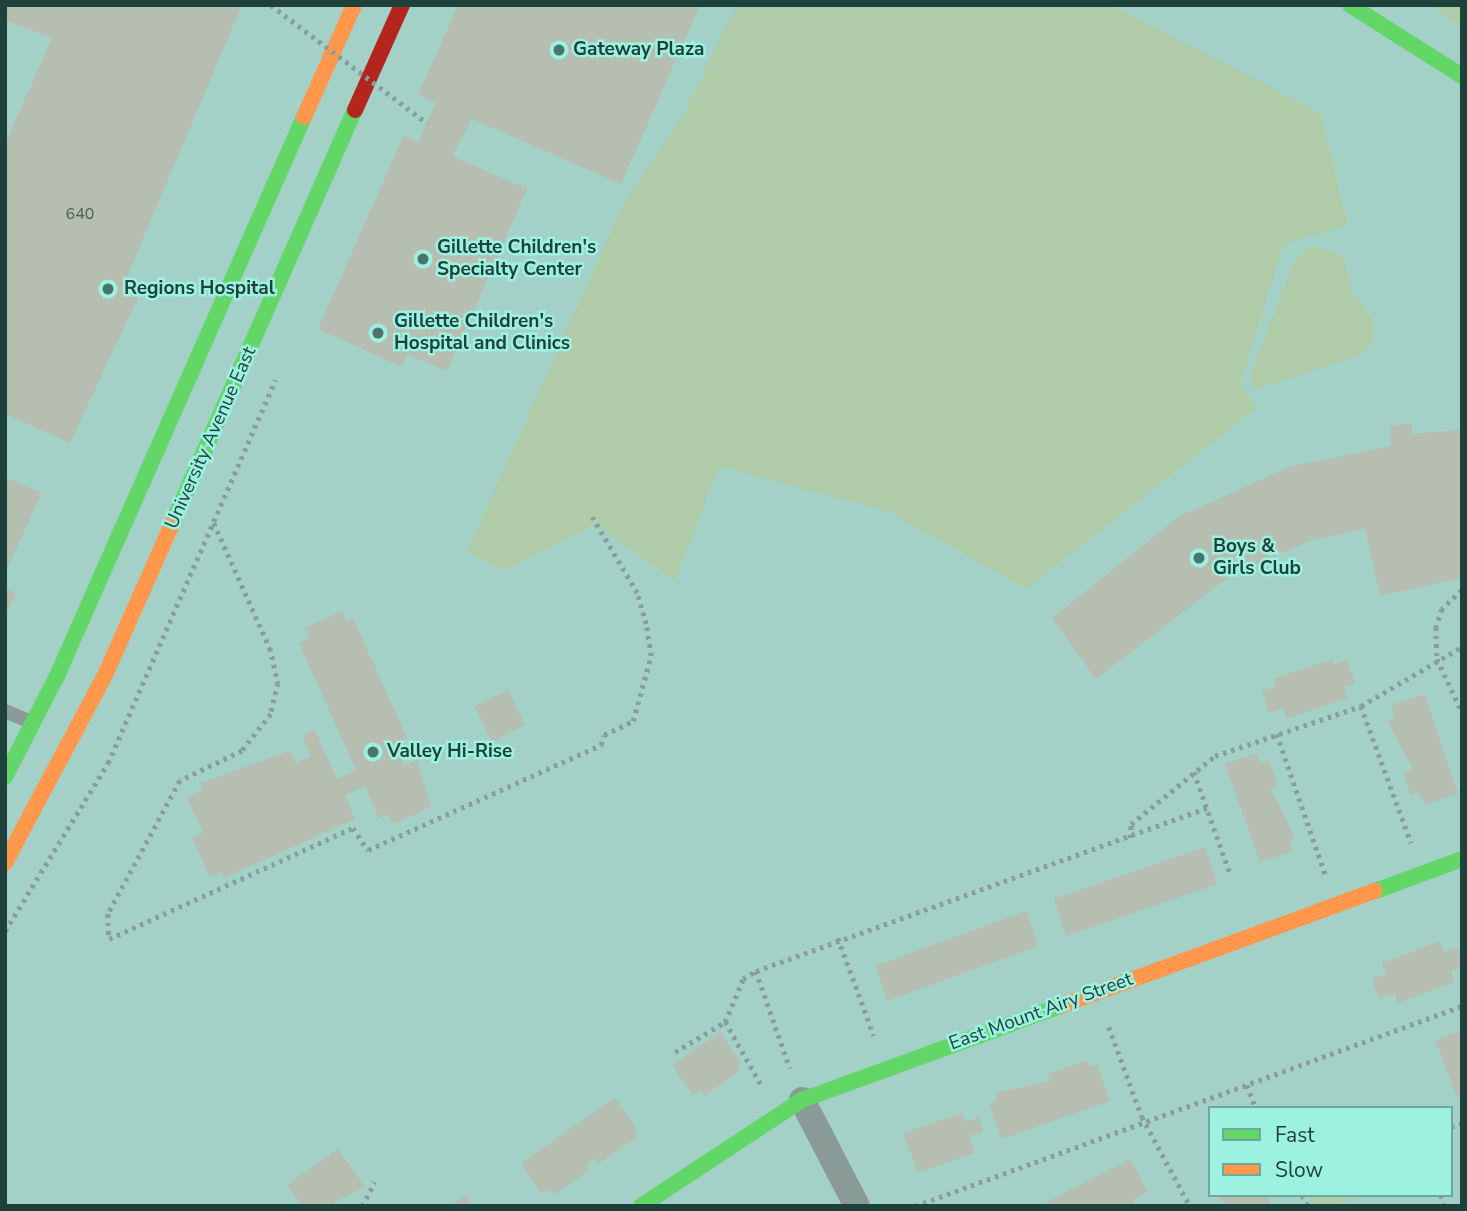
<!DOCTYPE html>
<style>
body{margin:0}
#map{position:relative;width:1467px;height:1211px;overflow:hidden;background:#a3d0c7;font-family:"Nunito Sans",sans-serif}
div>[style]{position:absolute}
.green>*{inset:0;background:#afcba7}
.building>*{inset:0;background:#b5beb0;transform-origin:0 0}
.path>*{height:4.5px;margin-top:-2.25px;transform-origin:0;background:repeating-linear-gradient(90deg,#899e9a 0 3.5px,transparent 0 8.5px)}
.lane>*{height:14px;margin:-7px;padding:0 7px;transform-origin:7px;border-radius:7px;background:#8a9a97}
.street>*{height:26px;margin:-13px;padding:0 13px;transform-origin:13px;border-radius:13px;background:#8a9a97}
.fast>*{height:16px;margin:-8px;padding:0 8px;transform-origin:8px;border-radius:8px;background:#63d668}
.slow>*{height:16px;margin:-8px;padding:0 8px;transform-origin:8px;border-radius:8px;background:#ff974d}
.jam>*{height:16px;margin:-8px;padding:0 8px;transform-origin:8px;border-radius:8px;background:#b3261e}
.path-bridge>*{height:4.5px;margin-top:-2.25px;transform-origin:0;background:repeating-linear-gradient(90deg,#899e9a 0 3.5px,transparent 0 8.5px)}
.dots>*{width:19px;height:19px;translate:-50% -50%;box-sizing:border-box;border:4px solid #9cf1e0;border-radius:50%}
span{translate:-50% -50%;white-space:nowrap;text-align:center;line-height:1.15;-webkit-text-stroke:5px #9cf1e0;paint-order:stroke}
.number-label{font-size:16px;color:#446158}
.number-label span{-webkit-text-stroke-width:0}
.poi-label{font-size:19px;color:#1e423b;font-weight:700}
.left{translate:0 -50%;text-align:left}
.street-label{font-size:19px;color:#1e423b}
.frame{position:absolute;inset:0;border:7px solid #1e423b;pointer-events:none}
.legend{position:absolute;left:1208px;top:1106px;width:245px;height:91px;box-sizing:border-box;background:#9cf1e0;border:2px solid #6aab9e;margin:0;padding:9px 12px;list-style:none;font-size:21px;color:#1e423b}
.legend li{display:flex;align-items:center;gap:14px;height:35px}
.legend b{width:35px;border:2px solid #6aab9e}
</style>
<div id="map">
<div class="green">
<i style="clip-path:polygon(737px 5px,1110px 5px,1321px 113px,1348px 225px,1284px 244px,1240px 385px,1256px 408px,1026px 589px,888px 511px,719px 466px,675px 581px,596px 524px,502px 571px,467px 551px,625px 201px,682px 117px)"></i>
<i style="clip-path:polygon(1429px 5px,1462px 5px,1462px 26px,1445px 15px)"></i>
<i style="clip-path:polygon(1312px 245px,1343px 257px,1353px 292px,1374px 321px,1374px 342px,1357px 356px,1254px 390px,1250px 376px,1295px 259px)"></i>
<i style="clip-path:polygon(1307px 1195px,1360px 1195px,1331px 1206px,1313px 1206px)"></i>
</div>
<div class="building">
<i style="clip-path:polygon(5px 5px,242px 5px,124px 284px,141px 291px,70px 443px,5px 414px,5px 144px,52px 38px,5px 20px)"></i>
<i style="clip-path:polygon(458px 5px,700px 5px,621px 184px,472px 119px,452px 156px,527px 189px,447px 371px,407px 354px,402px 367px,318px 329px,404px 135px,419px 142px,427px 123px,436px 103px,418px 95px)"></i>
<i style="clip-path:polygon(1412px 423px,1412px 434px,1462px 430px,1462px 578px,1380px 596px,1365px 529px,1312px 540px,1230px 576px,1096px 679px,1052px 618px,1178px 517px,1289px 467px,1391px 446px,1390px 426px)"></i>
<i style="clip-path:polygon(5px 477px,42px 493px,5px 573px)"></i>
<i style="clip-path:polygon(5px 588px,16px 593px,5px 616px)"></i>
<i style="clip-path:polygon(342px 611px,347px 621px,353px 618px,407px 738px,393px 744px,404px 766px,417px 760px,431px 807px,393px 824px,389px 814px,379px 818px,365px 786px,345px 795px,355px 819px,224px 878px,222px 872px,210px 877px,192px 838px,203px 833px,187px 797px,202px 790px,200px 783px,290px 751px,296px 763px,311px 756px,302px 736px,315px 730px,337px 779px,356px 770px,299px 643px,309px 639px,304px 628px)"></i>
<i style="clip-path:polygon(1333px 659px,1334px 665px,1347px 660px,1355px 683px,1344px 687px,1347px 698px,1287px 719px,1283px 708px,1269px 713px,1262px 691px,1276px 686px,1273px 679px)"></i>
<i style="left:508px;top:690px;width:39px;height:37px;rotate:64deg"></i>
<i style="clip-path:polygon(1425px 694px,1458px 794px,1424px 805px,1419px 792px,1411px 795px,1403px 773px,1413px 769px,1387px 720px,1395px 717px,1391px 705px)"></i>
<i style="clip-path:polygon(1256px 753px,1260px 763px,1269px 760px,1278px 785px,1270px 788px,1295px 838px,1289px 841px,1293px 851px,1260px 862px,1225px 764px)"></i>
<i style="left:1205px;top:847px;width:39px;height:160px;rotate:71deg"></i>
<i style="left:1026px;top:911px;width:37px;height:161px;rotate:70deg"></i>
<i style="clip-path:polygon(1440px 941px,1444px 952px,1458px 947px,1462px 967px,1451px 971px,1455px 982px,1398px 1003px,1394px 993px,1379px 998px,1372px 979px,1386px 974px,1382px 963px)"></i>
<i style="clip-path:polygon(1462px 1030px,1462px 1095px,1457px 1097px,1435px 1040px)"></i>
<i style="clip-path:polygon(720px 1032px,741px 1063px,737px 1073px,704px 1096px,701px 1090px,693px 1095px,672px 1065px)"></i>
<i style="clip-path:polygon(1087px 1060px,1090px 1067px,1097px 1064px,1110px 1101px,1002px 1139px,989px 1103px,998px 1100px,995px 1093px,1050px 1081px,1048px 1074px)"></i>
<i style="clip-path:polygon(615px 1098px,637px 1129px,635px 1139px,598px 1164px,595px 1158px,585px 1165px,589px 1170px,554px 1195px,550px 1189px,542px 1194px,521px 1163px)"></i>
<i style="clip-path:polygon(962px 1113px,965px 1122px,979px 1117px,984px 1131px,969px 1136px,975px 1153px,918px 1173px,903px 1133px)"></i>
<i style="clip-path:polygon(338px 1149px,365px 1187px,327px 1206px,302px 1206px,287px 1185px)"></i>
<i style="clip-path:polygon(1130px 1159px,1148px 1192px,1133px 1200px,1136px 1206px,1039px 1206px)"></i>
<i style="clip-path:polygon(466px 1195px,473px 1206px,450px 1206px)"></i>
<i style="clip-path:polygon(1216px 1195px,1267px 1195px,1272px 1206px,1230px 1206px)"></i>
</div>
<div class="path">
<i style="left:214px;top:523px;width:137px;rotate:65.9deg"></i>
<i style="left:270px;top:648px;width:36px;rotate:77deg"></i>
<i style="left:278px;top:683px;width:32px;rotate:103deg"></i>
<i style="left:271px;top:714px;width:47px;rotate:128.1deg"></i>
<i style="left:242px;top:751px;width:69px;rotate:154.2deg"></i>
<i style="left:180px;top:781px;width:151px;rotate:118.4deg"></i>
<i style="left:108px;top:914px;width:25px;rotate:88deg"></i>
<i style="left:109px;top:939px;width:268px;rotate:-24.5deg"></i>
<i style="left:353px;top:828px;width:27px;rotate:56deg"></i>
<i style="left:368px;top:850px;width:256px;rotate:-24.3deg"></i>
<i style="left:601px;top:745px;width:10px;rotate:-73deg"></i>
<i style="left:604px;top:735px;width:32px;rotate:-26deg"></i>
<i style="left:633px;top:721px;width:67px;rotate:-74.5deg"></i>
<i style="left:651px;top:656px;width:32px;rotate:-99deg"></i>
<i style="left:646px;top:624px;width:32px;rotate:-106deg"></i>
<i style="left:637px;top:593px;width:88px;rotate:-120.6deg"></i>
<i style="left:1462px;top:590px;width:28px;rotate:136deg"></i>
<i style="left:1442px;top:609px;width:19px;rotate:108deg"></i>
<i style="left:1436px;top:627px;width:32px;rotate:88deg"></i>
<i style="left:1437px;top:659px;width:59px;rotate:64.7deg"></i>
<i style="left:1361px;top:706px;width:146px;rotate:69.9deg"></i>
<i style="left:1277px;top:734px;width:150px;rotate:71deg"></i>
<i style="left:1194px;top:772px;width:107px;rotate:70.4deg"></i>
<i style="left:1130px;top:838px;width:14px;rotate:-86deg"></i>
<i style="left:1131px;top:824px;width:108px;rotate:-39deg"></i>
<i style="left:1215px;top:756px;width:154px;rotate:-18.9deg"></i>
<i style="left:1361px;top:706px;width:117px;rotate:-30.3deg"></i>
<i style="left:5px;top:931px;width:197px;rotate:-58.5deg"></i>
<i style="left:108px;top:763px;width:418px;rotate:-66.4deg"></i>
<i style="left:838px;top:938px;width:104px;rotate:69.8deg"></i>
<i style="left:756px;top:971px;width:103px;rotate:70.7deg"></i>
<i style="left:1109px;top:1027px;width:96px;rotate:69.9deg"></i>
<i style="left:1142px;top:1117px;width:101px;rotate:61.7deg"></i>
<i style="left:675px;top:1052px;width:58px;rotate:-31deg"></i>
<i style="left:760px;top:1084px;width:71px;rotate:-119.4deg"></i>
<i style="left:725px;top:1022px;width:47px;rotate:-67.3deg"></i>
<i style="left:743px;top:979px;width:15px;rotate:-32deg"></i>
<i style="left:756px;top:971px;width:480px;rotate:-19.9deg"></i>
<i style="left:1247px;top:1085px;width:25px;rotate:69deg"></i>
<i style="left:1451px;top:1127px;width:12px;rotate:-20deg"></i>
<i style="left:1302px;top:1195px;width:13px;rotate:61deg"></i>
<i style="left:1441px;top:1195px;width:11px;rotate:75deg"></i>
<i style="left:362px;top:1206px;width:27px;rotate:-62deg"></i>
<i style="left:915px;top:1206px;width:582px;rotate:-20.08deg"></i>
</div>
<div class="lane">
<i style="left:5px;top:711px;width:30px;rotate:23deg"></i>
</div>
<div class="street">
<i style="left:802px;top:1100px;width:119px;rotate:62.6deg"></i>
</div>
<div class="fast">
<i style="left:1350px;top:5px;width:133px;rotate:32.4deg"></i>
<i style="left:173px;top:522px;width:450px;rotate:-66.2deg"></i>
<i style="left:5px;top:777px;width:114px;rotate:-62.8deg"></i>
<i style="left:57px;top:676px;width:611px;rotate:-66.16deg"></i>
<i style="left:1375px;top:891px;width:93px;rotate:-20.2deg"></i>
<i style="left:641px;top:1206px;width:193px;rotate:-33.4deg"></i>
<i style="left:802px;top:1100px;width:275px;rotate:-20deg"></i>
</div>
<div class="slow">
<i style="left:304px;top:117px;width:123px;rotate:-65.9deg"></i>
<i style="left:5px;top:863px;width:215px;rotate:-62deg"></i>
<i style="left:106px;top:673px;width:165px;rotate:-66.1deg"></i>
<i style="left:1060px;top:1006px;width:335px;rotate:-20.1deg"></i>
</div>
<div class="jam">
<i style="left:355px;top:110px;width:115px;rotate:-65.9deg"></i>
</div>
<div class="path-bridge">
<i style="left:271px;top:5px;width:196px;rotate:37.1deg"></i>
</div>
<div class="dots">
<i style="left:559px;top:50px;background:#4d746c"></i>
<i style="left:423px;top:259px;background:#4d746c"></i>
<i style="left:108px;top:289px;background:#4d746c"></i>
<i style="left:378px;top:333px;background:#4d746c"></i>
<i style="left:1199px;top:558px;background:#4d746c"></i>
<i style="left:373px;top:752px;background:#4d746c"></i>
</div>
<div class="number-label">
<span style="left:80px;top:214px">640</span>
</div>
<div class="poi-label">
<span class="left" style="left:573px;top:50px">Gateway Plaza</span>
<span class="left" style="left:437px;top:259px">Gillette Children's<br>Specialty Center</span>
<span class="left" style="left:124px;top:289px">Regions Hospital</span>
<span class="left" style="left:394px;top:333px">Gillette Children's<br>Hospital and Clinics</span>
<span class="left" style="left:1213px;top:558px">Boys &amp;<br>Girls Club</span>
<span class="left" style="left:387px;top:752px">Valley Hi-Rise</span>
</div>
<div class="street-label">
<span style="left:211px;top:438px;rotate:-66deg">University Avenue East</span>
<span style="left:1041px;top:1012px;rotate:-20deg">East Mount Airy Street</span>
</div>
<div class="frame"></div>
<ul class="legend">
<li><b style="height:9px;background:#63d668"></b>Fast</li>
<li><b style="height:9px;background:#ff974d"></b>Slow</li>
</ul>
</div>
